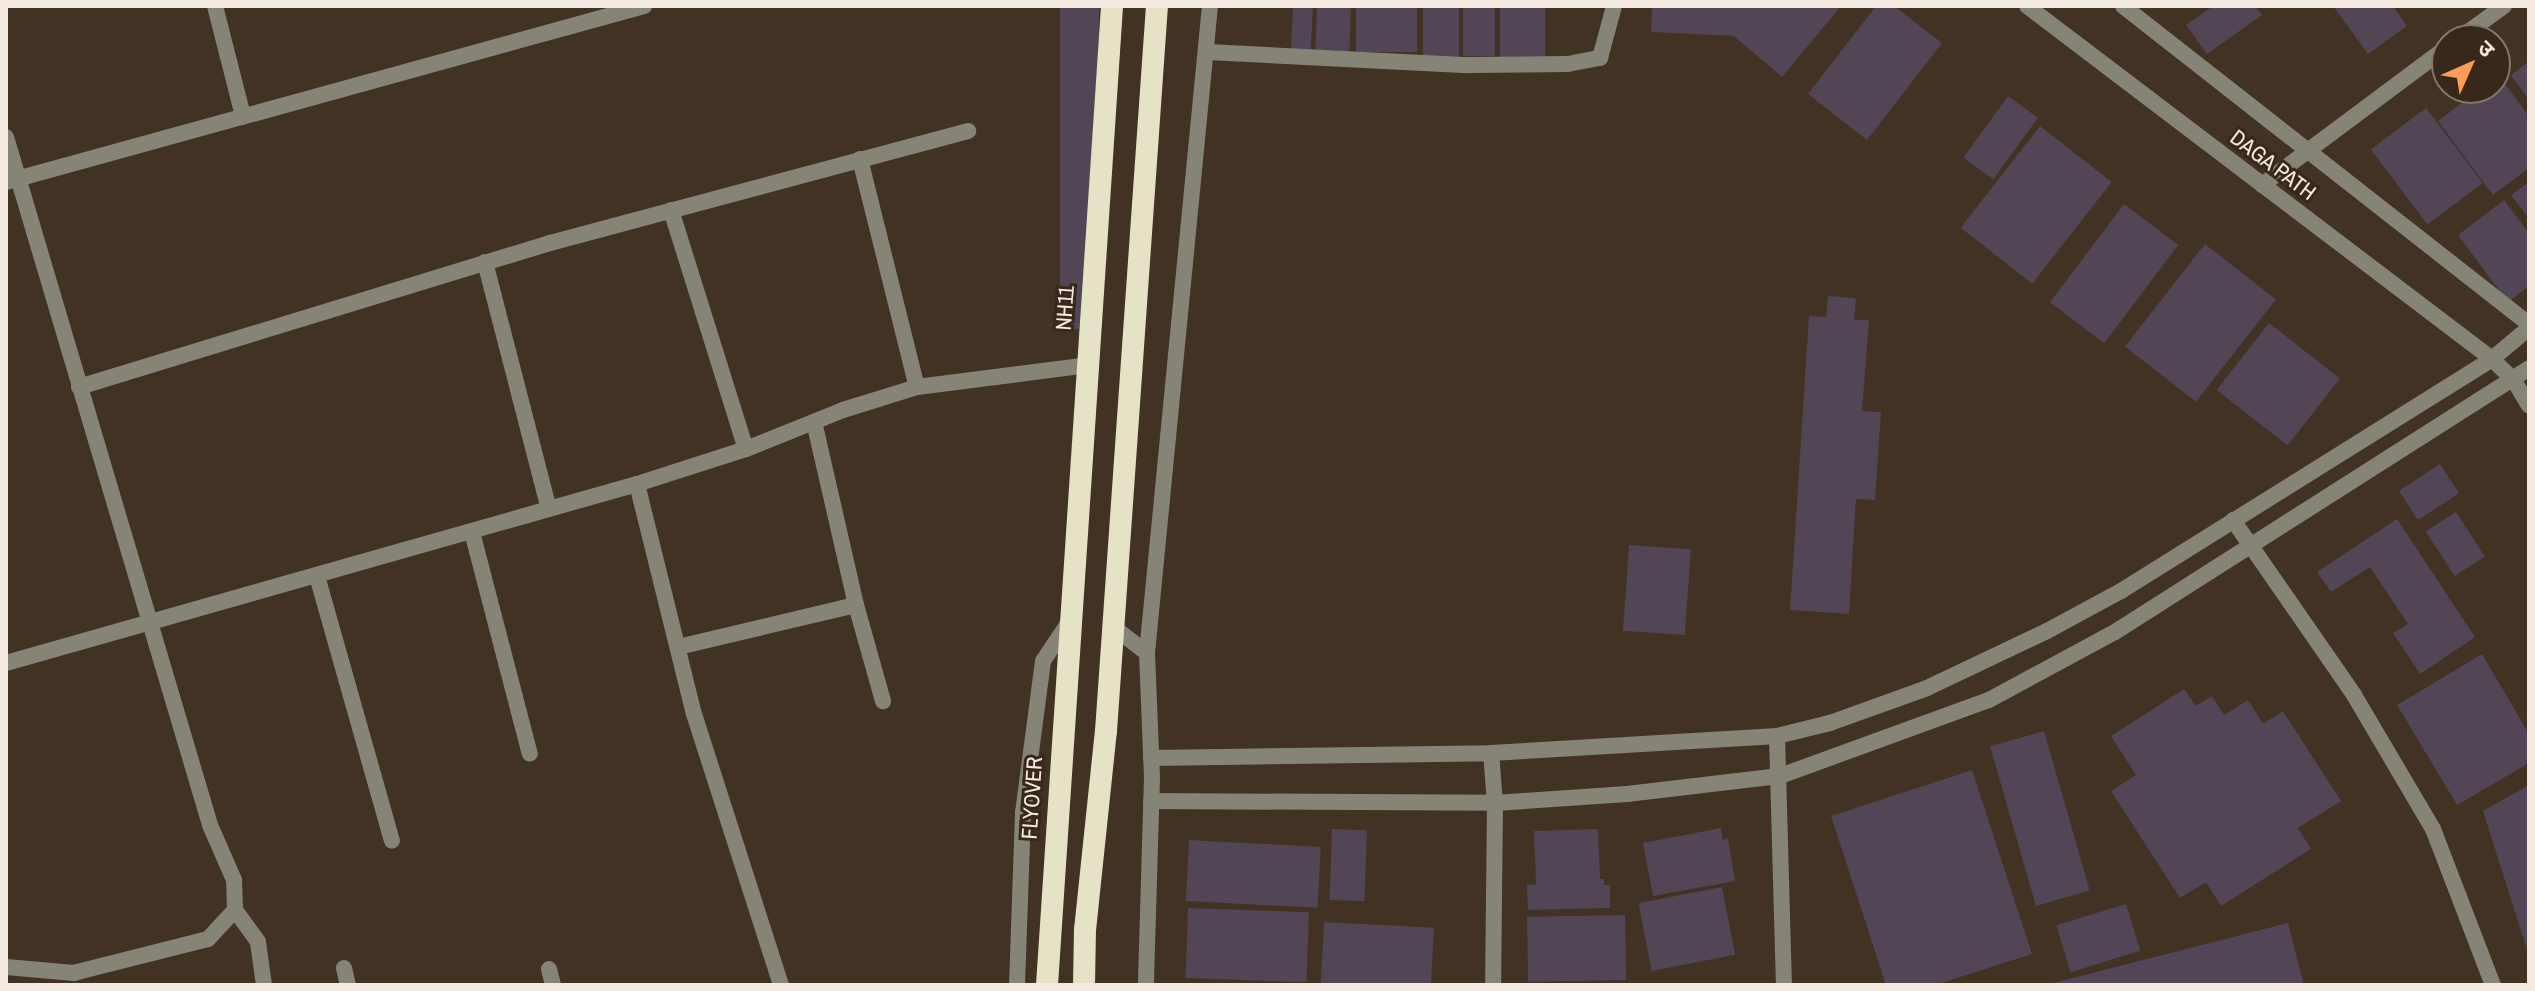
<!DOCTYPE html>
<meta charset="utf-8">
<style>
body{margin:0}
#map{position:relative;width:2535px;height:991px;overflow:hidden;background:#423224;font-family:"Archivo Narrow","Noto Sans Devanagari",sans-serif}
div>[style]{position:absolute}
.building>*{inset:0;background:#514556;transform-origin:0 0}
.minor>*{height:16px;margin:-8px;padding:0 8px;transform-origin:8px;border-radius:8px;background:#858477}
.tertiary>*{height:16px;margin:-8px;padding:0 8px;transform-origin:8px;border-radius:8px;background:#858477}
.trunk>*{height:22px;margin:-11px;padding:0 11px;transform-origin:11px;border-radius:11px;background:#e5e2c5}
span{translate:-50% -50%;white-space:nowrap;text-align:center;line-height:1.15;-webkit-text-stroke:6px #37281b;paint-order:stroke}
.street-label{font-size:22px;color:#f5eae2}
.frame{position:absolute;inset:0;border:8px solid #f5eae2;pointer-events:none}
.north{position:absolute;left:2431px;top:24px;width:80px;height:80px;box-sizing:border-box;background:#37281b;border:2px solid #83766b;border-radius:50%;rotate:45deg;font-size:22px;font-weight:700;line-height:32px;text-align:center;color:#f5eae2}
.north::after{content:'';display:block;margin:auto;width:28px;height:36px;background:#fd9c56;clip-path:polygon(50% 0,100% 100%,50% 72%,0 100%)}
</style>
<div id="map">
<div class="building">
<i style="left:1060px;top:6px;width:39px;height:323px"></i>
<i style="left:1293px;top:6px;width:20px;height:46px;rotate:3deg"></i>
<i style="left:1317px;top:6px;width:34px;height:44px;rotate:2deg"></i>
<i style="left:1356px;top:6px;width:61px;height:46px"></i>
<i style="left:1423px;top:6px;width:36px;height:51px"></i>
<i style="clip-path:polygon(1652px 6px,1841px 6px,1782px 77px,1734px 36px,1651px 32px)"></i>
<i style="clip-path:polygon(1876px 6px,1894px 6px,1942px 43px,1867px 140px,1808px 94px)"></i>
<i style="clip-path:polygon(2213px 6px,2255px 6px,2262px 15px,2207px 54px,2186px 25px)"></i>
<i style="clip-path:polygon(2333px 6px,2393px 6px,2407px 26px,2368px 54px)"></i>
<i style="left:1463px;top:7px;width:32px;height:49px"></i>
<i style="left:1500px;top:7px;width:45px;height:50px"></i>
<i style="clip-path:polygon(2529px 61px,2529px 100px,2511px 75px)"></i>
<i style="clip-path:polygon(2499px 76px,2529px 116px,2529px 168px,2493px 195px,2438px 121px,2482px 88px,2495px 88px)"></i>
<i style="left:2008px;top:96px;width:37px;height:76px;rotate:36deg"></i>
<i style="left:2426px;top:108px;width:94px;height:69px;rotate:53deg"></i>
<i style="left:2040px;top:126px;width:91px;height:129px;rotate:38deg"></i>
<i style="clip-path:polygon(2529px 182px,2529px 218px,2511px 195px)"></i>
<i style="clip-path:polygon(2504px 200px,2529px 233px,2529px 286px,2508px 302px,2458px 235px)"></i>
<i style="left:2124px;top:204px;width:68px;height:123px;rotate:37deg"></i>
<i style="left:2205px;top:244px;width:90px;height:130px;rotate:38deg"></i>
<i style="clip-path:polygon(1828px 296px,1856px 298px,1854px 320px,1869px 320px,1862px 411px,1881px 412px,1875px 500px,1856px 499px,1849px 614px,1790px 610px,1809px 316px,1826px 317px)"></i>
<i style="left:2269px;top:323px;width:90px;height:85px;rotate:38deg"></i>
<i style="left:2440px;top:464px;width:35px;height:49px;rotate:57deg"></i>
<i style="left:2456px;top:512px;width:53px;height:36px;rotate:57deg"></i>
<i style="clip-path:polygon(2397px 519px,2475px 637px,2420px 674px,2393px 633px,2408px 624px,2370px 567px,2331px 592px,2317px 572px)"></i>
<i style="left:1629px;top:545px;width:62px;height:86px;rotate:4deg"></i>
<i style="clip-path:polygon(2482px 654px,2529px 734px,2529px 763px,2457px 805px,2397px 705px)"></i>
<i style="clip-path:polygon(2184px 689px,2196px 706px,2212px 696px,2224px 715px,2248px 700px,2263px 724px,2283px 711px,2341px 801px,2298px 828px,2311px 849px,2221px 906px,2206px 882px,2180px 898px,2111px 791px,2136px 775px,2111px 736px)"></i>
<i style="left:2044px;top:731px;width:166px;height:56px;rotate:74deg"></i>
<i style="clip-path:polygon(1972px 770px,2032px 954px,1935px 985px,1886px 985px,1831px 816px)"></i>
<i style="clip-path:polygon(2529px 785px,2529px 953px,2528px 953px,2483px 811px)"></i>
<i style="clip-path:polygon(1721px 828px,1723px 840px,1728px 838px,1735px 881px,1653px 896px,1643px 843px)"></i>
<i style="left:1332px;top:829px;width:35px;height:71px;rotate:2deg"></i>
<i style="clip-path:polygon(1598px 829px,1600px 879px,1604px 879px,1604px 885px,1610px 885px,1610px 908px,1528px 910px,1527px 885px,1536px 884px,1534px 831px)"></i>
<i style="left:1189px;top:840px;width:132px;height:61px;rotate:3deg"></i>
<i style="left:1722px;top:887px;width:69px;height:85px;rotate:79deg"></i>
<i style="left:2126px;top:904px;width:49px;height:73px;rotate:73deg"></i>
<i style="left:1188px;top:908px;width:121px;height:70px;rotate:2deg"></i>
<i style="left:1625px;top:915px;width:65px;height:98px;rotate:89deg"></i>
<i style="left:1324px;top:922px;width:110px;height:63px;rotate:3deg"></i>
<i style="clip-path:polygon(2288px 923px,2304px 985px,2049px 985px,2049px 984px)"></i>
</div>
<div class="minor">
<i style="left:215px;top:6px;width:114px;rotate:75.7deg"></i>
<i style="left:2457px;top:40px;width:58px;rotate:-35.9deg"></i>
<i style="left:1208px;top:52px;width:260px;rotate:2.9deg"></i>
<i style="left:1468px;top:65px;width:100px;rotate:-0.6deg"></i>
<i style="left:1568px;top:64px;width:33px;rotate:-11deg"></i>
<i style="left:1600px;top:58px;width:54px;rotate:-74.9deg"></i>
<i style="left:6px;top:137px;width:718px;rotate:73.48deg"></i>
<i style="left:210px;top:825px;width:60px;rotate:66.4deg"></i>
<i style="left:234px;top:880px;width:30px;rotate:88deg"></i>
<i style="left:235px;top:910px;width:40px;rotate:133deg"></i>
<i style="left:208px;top:939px;width:138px;rotate:165.8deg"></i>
<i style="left:74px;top:973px;width:68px;rotate:-175deg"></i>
<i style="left:860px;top:159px;width:235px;rotate:76deg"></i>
<i style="left:6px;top:182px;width:662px;rotate:-15.42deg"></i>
<i style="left:2262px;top:185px;width:231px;rotate:-36.7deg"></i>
<i style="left:671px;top:210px;width:250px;rotate:72.6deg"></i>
<i style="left:485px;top:262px;width:255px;rotate:75.5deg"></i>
<i style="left:79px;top:387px;width:493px;rotate:-17deg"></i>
<i style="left:550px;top:243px;width:433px;rotate:-15deg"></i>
<i style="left:637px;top:484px;width:237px;rotate:76.1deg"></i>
<i style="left:694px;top:714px;width:285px;rotate:72.2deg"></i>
<i style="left:2233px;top:520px;width:213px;rotate:55.3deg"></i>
<i style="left:2354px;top:695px;width:156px;rotate:59.5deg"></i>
<i style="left:2433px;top:829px;width:167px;rotate:69deg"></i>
<i style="left:472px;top:532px;width:229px;rotate:75.4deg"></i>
<i style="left:317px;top:576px;width:275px;rotate:74.2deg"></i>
<i style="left:856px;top:605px;width:100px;rotate:74.3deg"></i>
<i style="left:678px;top:647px;width:183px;rotate:-13.3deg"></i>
<i style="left:856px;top:605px;width:188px;rotate:-102.9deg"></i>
<i style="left:1147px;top:653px;width:650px;rotate:-84.44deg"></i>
<i style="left:6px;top:663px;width:656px;rotate:-15.84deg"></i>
<i style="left:637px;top:484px;width:114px;rotate:-17.8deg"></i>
<i style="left:746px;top:449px;width:105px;rotate:-21.9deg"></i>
<i style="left:843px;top:410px;width:77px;rotate:-17.3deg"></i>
<i style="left:917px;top:387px;width:172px;rotate:-7.3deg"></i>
<i style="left:1777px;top:736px;width:249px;rotate:88.4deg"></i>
<i style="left:1491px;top:753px;width:50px;rotate:85.4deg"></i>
<i style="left:1495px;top:803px;width:182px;rotate:90.6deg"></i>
<i style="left:235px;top:910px;width:39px;rotate:54deg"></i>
<i style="left:258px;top:942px;width:43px;rotate:82.1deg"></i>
<i style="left:344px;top:968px;width:17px;rotate:77deg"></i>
<i style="left:549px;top:969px;width:16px;rotate:76deg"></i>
</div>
<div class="tertiary">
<i style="left:2027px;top:6px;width:584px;rotate:37.2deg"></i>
<i style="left:2492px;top:359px;width:29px;rotate:44deg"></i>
<i style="left:2513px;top:379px;width:31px;rotate:59deg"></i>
<i style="left:2123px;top:6px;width:516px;rotate:38.07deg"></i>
<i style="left:1112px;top:626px;width:44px;rotate:37.6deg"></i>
<i style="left:1147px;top:653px;width:125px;rotate:87.7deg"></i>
<i style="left:1152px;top:778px;width:207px;rotate:91.7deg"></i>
<i style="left:1151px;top:758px;width:340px;rotate:-0.8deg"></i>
<i style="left:1491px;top:753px;width:287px;rotate:-3.4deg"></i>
<i style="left:1777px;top:736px;width:55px;rotate:-13.8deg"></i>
<i style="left:1830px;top:723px;width:103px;rotate:-19.8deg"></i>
<i style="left:1927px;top:688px;width:133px;rotate:-25.4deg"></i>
<i style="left:2047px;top:631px;width:84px;rotate:-28.4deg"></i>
<i style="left:2121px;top:591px;width:438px;rotate:-32deg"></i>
<i style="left:2492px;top:359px;width:48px;rotate:-40deg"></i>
<i style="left:1151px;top:801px;width:344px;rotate:0.3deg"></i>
<i style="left:1495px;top:803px;width:132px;rotate:-3.9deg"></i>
<i style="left:1627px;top:794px;width:154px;rotate:-6.7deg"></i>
<i style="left:1780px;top:776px;width:222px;rotate:-20deg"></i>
<i style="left:1989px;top:700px;width:143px;rotate:-28.4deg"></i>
<i style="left:2115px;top:632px;width:491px;rotate:-32.5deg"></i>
<i style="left:1017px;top:985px;width:172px;rotate:-88deg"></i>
<i style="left:1023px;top:813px;width:153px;rotate:-82.5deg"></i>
<i style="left:1043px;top:661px;width:50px;rotate:-56.3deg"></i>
</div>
<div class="trunk">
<i style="left:1047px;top:985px;width:981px;rotate:-86.2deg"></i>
<i style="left:1084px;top:985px;width:55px;rotate:-89deg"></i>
<i style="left:1085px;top:930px;width:200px;rotate:-84deg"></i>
<i style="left:1106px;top:731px;width:727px;rotate:-85.98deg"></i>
</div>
<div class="street-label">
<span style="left:2273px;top:165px;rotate:37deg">DAGA PATH</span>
<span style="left:1065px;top:308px;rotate:-86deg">NH11</span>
<span style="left:1032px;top:798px;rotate:-86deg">FLYOVER</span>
</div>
<div class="frame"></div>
<div class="north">उ</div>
</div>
